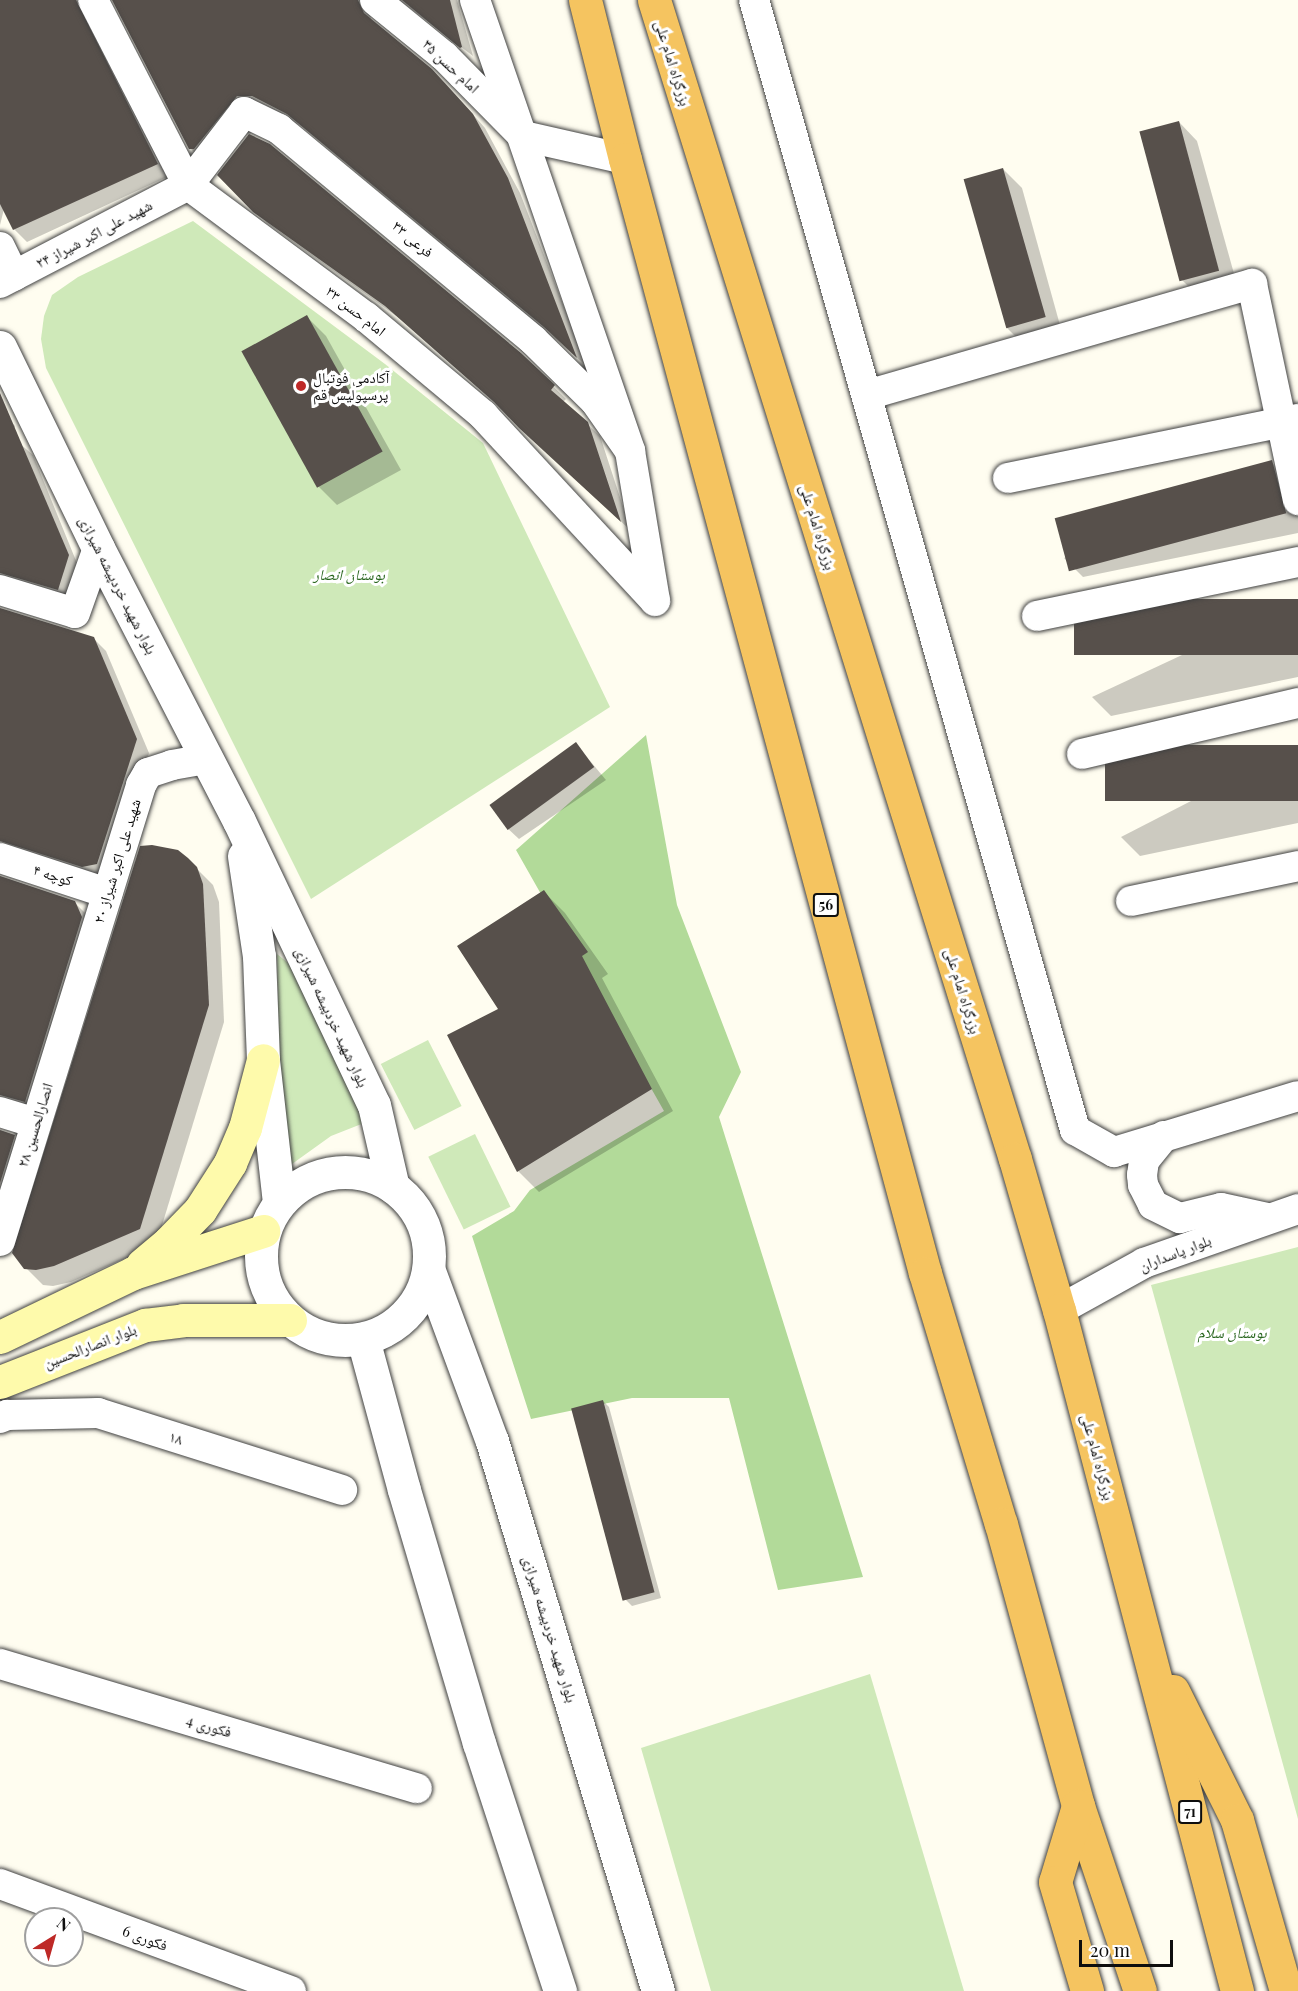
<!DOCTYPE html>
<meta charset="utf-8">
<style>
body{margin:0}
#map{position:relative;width:1298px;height:1991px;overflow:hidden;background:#fffdf0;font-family:"Playfair Display","Noto Naskh Arabic",serif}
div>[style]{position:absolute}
.green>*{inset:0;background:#cfe9b9;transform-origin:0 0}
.forest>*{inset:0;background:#b2da99}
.shadow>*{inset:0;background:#0003}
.building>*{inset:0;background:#57504b;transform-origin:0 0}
.roads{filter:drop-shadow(0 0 2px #414141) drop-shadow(0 0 2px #414141)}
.minor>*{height:30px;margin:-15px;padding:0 15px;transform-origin:15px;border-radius:15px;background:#fff}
.tertiary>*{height:33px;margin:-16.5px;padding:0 16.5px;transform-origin:16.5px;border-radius:16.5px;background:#fff}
.tertiary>.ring{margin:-16.5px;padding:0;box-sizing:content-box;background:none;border:33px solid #fff;border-radius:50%}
.secondary>*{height:33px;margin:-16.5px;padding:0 16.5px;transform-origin:16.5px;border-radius:16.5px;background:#fefaab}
.trunk>*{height:33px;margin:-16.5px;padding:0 16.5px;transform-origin:16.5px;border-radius:16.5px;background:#f5c460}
.dots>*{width:16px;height:16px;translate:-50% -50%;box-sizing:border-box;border:3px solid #fff;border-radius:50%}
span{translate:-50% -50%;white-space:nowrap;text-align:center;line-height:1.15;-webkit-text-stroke:6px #fff;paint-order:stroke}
.shield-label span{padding:2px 4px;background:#fff;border:2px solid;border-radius:4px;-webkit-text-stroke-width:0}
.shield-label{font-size:14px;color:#0e0e0e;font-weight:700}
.street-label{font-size:15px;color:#0e0e0e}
.poi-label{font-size:15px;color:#0e0e0e}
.left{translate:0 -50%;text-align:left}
.park-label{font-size:15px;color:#29661e;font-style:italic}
.north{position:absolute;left:24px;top:1907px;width:60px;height:60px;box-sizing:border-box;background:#fff;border:2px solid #9f9f9f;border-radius:50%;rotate:37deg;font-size:16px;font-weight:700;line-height:24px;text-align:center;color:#0e0e0e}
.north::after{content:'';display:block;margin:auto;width:21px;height:27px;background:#be2927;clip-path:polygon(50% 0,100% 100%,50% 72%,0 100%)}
.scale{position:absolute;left:1079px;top:1940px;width:94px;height:27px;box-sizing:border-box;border:3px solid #0e0e0e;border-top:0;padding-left:8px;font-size:18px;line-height:21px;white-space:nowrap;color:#0e0e0e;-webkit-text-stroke:4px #fff;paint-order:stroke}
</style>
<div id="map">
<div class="green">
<i style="clip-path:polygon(193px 221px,385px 364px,483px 443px,610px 707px,311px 899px,46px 368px,41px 339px,44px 316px,52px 295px,78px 277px)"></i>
<i style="clip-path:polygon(277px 954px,292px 966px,345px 1075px,364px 1123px,331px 1136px,285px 1169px,281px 1145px)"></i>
<i style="left:428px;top:1040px;width:74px;height:53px;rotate:63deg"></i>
<i style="left:475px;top:1134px;width:81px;height:52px;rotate:64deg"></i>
<i style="clip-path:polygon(1298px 1247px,1298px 1819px,1151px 1285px)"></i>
<i style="clip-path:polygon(870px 1674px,964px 1991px,711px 1991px,641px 1748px)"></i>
</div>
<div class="forest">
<i style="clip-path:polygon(646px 735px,677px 905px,741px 1072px,719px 1117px,863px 1577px,778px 1590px,729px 1398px,632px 1398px,531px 1419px,472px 1236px,514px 1211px,530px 1190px,664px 1111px,516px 850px)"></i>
</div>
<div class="shadow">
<i style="clip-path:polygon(0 0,94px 0,169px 176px,27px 242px,14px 229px,4px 209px,0 225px)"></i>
<i style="clip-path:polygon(114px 0,376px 0,370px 10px,371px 20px,445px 83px,485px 128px,520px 193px,587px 366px,301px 126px,265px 108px,203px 161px,190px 148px)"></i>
<i style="clip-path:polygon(399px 0,457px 0,473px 56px)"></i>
<i style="clip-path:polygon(1179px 122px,1197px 141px,1238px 288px,1201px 299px,1182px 280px)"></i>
<i style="clip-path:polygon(1003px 169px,1022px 188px,1063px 336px,1025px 346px,1006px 327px)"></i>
<i style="clip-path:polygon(219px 175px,520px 354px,566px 399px,563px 402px,600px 436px,631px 531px,504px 410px,399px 318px,268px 224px)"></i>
<i style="clip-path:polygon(307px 317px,326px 336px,401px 470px,337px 505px,318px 486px)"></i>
<i style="clip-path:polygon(0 408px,15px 426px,12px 437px,33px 455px,81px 573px,71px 601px,0 591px)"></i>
<i style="clip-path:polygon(1271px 462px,1290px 481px,1298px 510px,1298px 533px,1083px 577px,1064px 558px)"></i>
<i style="clip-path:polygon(1298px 601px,1298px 677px,1111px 716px,1092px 697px)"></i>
<i style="clip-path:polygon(0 610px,93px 638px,106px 651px,149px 753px,109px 876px,0 861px)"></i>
<i style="clip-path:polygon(576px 744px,606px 780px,519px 839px,506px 827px)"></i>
<i style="clip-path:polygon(1298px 746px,1298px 823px,1140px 856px,1121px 837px)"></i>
<i style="clip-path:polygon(196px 868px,213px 885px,219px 902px,224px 1022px,156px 1245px,71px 1282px,53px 1286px,43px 1285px,26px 1268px)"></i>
<i style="clip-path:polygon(0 876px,74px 902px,87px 915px,37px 1113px,0 1113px)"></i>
<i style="clip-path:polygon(544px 892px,565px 913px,608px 974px,602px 978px,673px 1111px,539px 1192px,518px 1171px,500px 1009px)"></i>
<i style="clip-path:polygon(0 1130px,14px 1136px,27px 1149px,0 1222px)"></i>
<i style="clip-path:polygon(603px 1401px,609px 1407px,661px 1598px,632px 1606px,626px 1600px)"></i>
</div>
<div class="building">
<i style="clip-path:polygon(0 0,76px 0,158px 164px,13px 230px,0 204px)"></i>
<i style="clip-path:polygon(112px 0,358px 0,364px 13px,432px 69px,473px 114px,508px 178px,577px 358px,544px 327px,287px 114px,252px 96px,237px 96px,194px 149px,189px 149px)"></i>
<i style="clip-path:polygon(402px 0,450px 0,462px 47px,460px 48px)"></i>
<i style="left:1179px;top:121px;width:155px;height:41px;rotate:75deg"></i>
<i style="clip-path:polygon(249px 134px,270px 144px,521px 353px,555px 385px,551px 390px,588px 422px,621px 522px,519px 428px,494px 402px,385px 306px,253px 212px,217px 175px)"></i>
<i style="left:1003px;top:168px;width:155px;height:41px;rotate:74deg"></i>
<i style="left:307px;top:315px;width:156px;height:75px;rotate:61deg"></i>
<i style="clip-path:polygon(0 393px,69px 555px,58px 590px,0 573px)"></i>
<i style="left:1272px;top:460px;width:55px;height:225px;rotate:75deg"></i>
<i style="left:1298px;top:599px;width:56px;height:224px;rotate:90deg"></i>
<i style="clip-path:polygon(0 608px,94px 637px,137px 739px,97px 864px,82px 867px,0 841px)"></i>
<i style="left:576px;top:742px;width:31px;height:107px;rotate:54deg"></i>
<i style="left:1298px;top:745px;width:56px;height:193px;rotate:90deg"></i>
<i style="clip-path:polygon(152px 845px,178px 850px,188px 858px,197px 867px,203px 884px,209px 1005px,140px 1229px,54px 1266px,36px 1270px,24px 1269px,12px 1253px,140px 846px)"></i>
<i style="clip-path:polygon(0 876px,75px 901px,82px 917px,25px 1102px,0 1095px)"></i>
<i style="clip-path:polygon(544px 890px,588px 952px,582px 956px,652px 1089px,517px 1172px,447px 1035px,498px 1009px,457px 946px)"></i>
<i style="clip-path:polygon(0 1130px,15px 1135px,0 1183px)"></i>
<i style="left:603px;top:1400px;width:199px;height:33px;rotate:75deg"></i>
</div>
<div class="roads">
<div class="minor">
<i style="left:93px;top:0;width:208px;rotate:62.8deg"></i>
<i style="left:188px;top:185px;width:222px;rotate:36.6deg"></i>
<i style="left:366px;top:317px;width:153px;rotate:39.9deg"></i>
<i style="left:483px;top:415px;width:253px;rotate:47.2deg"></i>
<i style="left:375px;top:0;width:89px;rotate:39.1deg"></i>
<i style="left:444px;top:56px;width:112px;rotate:45.4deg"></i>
<i style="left:523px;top:136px;width:105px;rotate:12.7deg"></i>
<i style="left:475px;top:0;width:477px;rotate:71deg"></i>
<i style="left:630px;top:451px;width:152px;rotate:80.5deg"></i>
<i style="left:754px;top:0;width:1175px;rotate:74.14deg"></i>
<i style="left:1075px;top:1130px;width:45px;rotate:29.4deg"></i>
<i style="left:1114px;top:1152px;width:192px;rotate:-16.9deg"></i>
<i style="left:0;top:247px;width:32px;rotate:64deg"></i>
<i style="left:0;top:283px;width:212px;rotate:-27.5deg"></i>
<i style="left:188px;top:185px;width:92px;rotate:-52.5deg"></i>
<i style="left:244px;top:112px;width:39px;rotate:26deg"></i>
<i style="left:279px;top:129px;width:330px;rotate:39.7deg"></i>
<i style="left:533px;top:340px;width:87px;rotate:44.5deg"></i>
<i style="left:595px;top:401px;width:61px;rotate:55deg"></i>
<i style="left:867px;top:395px;width:401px;rotate:-16.1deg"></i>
<i style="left:1252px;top:284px;width:221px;rotate:78deg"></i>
<i style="left:1008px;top:478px;width:296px;rotate:-11.5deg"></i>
<i style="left:0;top:590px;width:78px;rotate:17deg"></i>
<i style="left:75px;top:613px;width:69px;rotate:-70.5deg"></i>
<i style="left:1037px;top:616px;width:267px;rotate:-11.7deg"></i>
<i style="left:1082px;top:754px;width:222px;rotate:-13.3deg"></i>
<i style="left:0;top:858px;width:113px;rotate:18.1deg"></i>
<i style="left:1131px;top:901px;width:171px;rotate:-11.8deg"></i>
<i style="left:0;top:1112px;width:37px;rotate:17deg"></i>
<i style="left:1164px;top:1136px;width:32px;rotate:129deg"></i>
<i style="left:1144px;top:1161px;width:14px;rotate:98deg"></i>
<i style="left:1142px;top:1175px;width:10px;rotate:84deg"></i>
<i style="left:1143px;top:1185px;width:22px;rotate:63deg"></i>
<i style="left:1153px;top:1205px;width:30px;rotate:26deg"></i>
<i style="left:1180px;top:1218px;width:42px;rotate:-13.7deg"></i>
<i style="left:1221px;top:1208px;width:47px;rotate:12.3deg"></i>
<i style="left:0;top:1241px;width:477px;rotate:-72.8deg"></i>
<i style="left:141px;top:785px;width:14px;rotate:-60deg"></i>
<i style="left:148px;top:773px;width:25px;rotate:-18deg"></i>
<i style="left:172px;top:765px;width:36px;rotate:-10deg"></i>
<i style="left:1059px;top:1310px;width:97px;rotate:-28.9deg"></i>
<i style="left:1144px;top:1263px;width:163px;rotate:-19.3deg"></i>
<i style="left:0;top:1418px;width:8px;rotate:-23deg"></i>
<i style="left:7px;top:1415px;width:91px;rotate:-1.3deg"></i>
<i style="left:98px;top:1413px;width:256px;rotate:17.5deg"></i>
<i style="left:0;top:1664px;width:435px;rotate:16.6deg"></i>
<i style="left:0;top:1884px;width:310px;rotate:20.2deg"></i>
</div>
<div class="tertiary">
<i style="left:0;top:347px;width:224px;rotate:64deg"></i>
<i style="left:98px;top:548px;width:307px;rotate:62.7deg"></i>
<i style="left:239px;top:821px;width:314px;rotate:64.6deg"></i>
<i style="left:374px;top:1105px;width:84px;rotate:77deg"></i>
<i style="left:244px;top:856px;width:101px;rotate:81.5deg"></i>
<i style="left:259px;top:956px;width:104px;rotate:87.8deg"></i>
<i style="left:263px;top:1060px;width:143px;rotate:83.6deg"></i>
<i class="ring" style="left:261px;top:1172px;width:135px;height:135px"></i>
<i style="left:429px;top:1271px;width:181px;rotate:69.7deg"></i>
<i style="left:492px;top:1441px;width:575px;rotate:73.21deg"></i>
<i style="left:363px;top:1339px;width:156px;rotate:74.8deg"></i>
<i style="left:404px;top:1490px;width:264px;rotate:73.5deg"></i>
<i style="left:479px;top:1743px;width:261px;rotate:71.9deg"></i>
</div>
<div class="secondary">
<i style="left:142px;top:1265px;width:35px;rotate:-40deg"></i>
<i style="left:169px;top:1242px;width:45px;rotate:-45.9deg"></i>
<i style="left:200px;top:1210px;width:56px;rotate:-57.4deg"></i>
<i style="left:230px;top:1163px;width:38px;rotate:-67deg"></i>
<i style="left:245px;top:1128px;width:70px;rotate:-75.2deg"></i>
<i style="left:0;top:1337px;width:148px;rotate:-25.7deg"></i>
<i style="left:133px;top:1273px;width:137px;rotate:-17.9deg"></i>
<i style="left:0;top:1382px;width:156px;rotate:-21.5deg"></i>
<i style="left:145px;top:1325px;width:38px;rotate:-7deg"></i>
<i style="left:183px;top:1320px;width:107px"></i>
</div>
<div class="trunk">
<i style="left:585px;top:0;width:164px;rotate:75.9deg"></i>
<i style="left:625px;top:159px;width:1154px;rotate:74.93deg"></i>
<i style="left:925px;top:1273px;width:262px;rotate:73.2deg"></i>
<i style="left:1001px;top:1524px;width:292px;rotate:74.7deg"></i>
<i style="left:1078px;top:1806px;width:195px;rotate:71.5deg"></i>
<i style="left:654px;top:0;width:1214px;rotate:72.7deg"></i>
<i style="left:1015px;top:1159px;width:157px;rotate:73.8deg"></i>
<i style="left:1059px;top:1310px;width:704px;rotate:75.35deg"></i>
<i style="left:1173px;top:1691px;width:144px;rotate:63.6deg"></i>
<i style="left:1237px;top:1820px;width:178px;rotate:74deg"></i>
<i style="left:1078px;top:1806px;width:79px;rotate:106.8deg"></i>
<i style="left:1055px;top:1882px;width:114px;rotate:73.6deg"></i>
</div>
</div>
<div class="dots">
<i style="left:301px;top:386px;background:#be2927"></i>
</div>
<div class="shield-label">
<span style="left:826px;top:905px">56</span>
<span style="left:1190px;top:1812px">71</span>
</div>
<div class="street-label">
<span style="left:673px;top:63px;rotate:73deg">بزرگراه امام علی</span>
<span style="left:451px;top:66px;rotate:43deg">امام حسن ۳۵</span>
<span style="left:94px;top:234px;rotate:-28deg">شهید علی اکبر شیراز ۲۴</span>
<span style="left:413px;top:239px;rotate:40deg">فرعی ۳۳</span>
<span style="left:356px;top:311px;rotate:38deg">امام حسن ۳۳</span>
<span style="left:818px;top:527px;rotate:73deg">بزرگراه امام علی</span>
<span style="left:118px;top:585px;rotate:63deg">بلوار شهید خردپیشه شیرازی</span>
<span style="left:117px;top:861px;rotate:-73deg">شهید علی اکبر شیراز ۲۰</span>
<span style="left:53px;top:875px;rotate:18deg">کوچه ۴</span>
<span style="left:963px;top:991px;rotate:73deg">بزرگراه امام علی</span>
<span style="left:332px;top:1017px;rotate:65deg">بلوار شهید خردپیشه شیرازی</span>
<span style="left:35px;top:1125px;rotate:-73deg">انصارالحسین ۲۸</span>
<span style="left:1175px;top:1253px;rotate:-21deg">بلوار پاسداران</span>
<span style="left:90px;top:1346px;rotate:-21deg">بلوار انصارالحسین</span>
<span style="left:176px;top:1438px;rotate:17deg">۱۸</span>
<span style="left:1098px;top:1457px;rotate:75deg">بزرگراه امام علی</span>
<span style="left:550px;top:1629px;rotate:73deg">بلوار شهید خردپیشه شیرازی</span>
<span style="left:209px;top:1726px;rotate:16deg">فکوری 4</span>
<span style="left:145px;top:1938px;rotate:20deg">فکوری 6</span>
</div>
<div class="poi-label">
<span class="left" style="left:313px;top:386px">آکادمی فوتبال<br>پرسپولیس قم</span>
</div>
<div class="park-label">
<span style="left:349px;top:575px">بوستان انصار</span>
<span style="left:1232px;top:1333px">بوستان سلام</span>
</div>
<div class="north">N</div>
<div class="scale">20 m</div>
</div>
